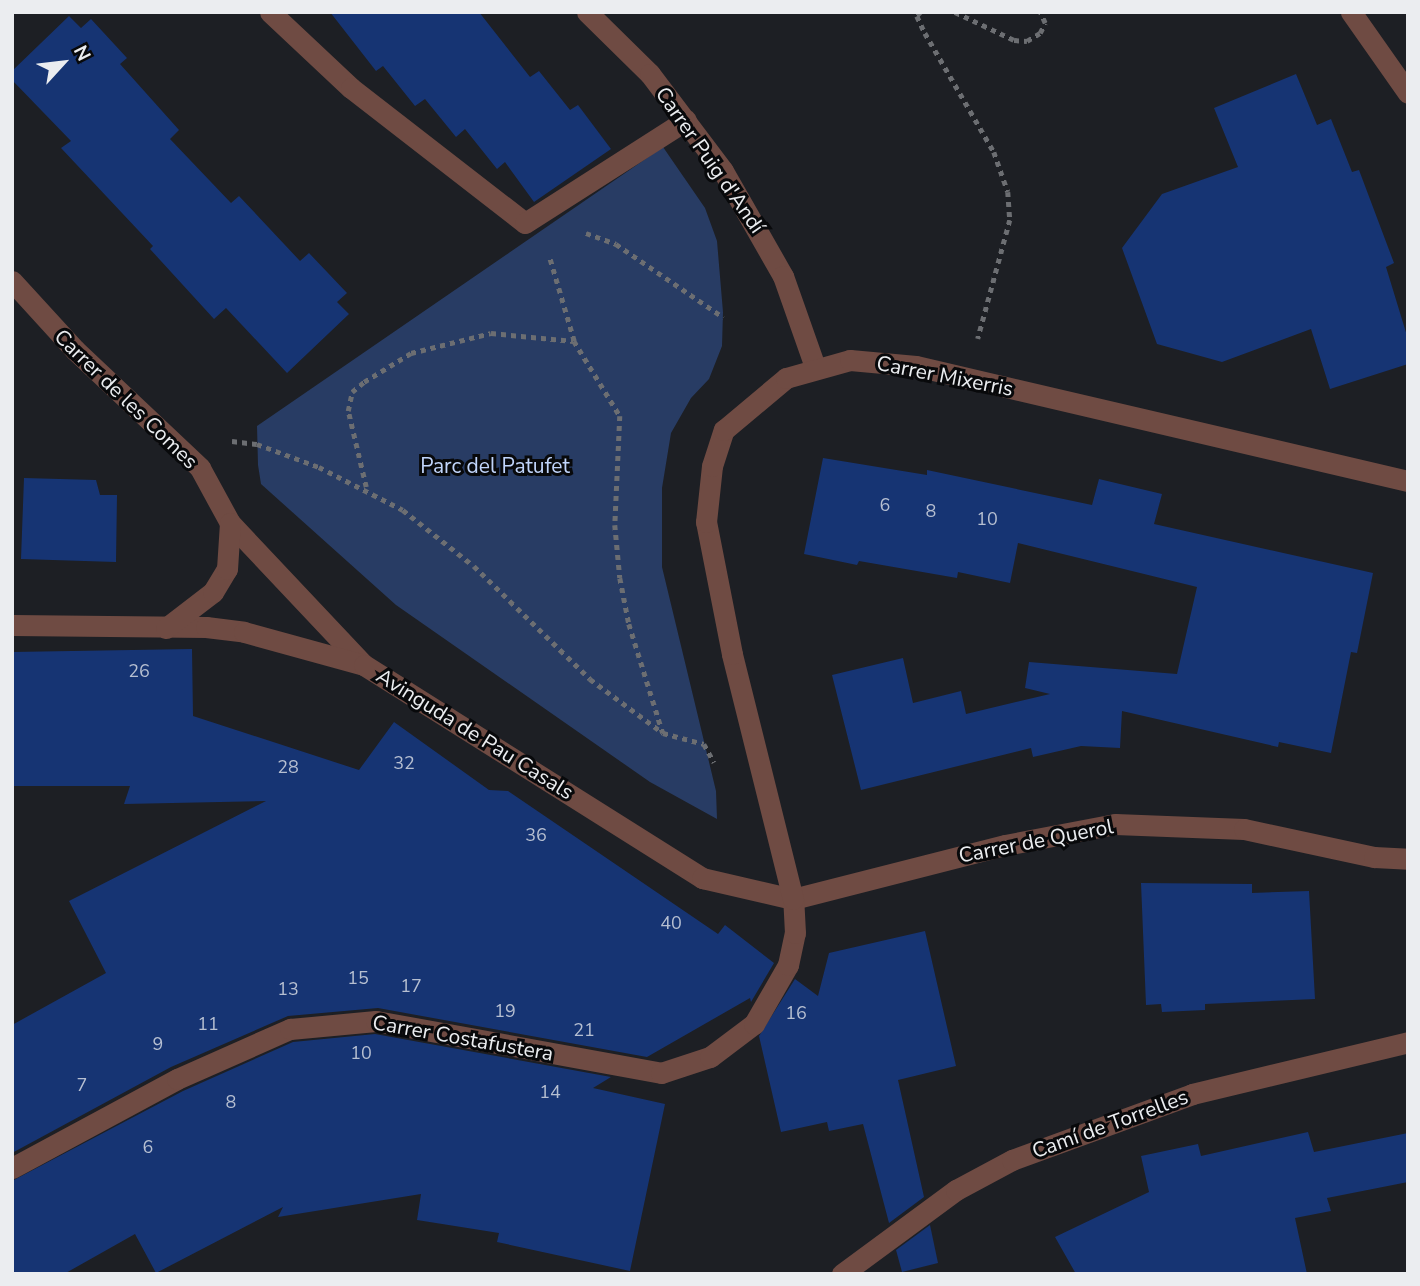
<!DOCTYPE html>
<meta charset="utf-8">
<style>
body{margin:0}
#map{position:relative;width:1420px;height:1286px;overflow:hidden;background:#1d1f24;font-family:"Nunito Sans",sans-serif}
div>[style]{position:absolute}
.green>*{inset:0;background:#283c64}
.building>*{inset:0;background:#163473}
.path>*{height:4.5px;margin-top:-2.25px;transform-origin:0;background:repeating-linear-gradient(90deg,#6c6e72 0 5px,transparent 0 10px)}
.service>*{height:21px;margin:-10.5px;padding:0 10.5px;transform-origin:10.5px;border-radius:10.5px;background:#6f4b43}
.minor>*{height:21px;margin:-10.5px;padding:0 10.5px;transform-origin:10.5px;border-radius:10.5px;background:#6f4b43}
span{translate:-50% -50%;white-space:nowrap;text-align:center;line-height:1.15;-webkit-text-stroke:6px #08090b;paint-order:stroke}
.number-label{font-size:18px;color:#b6bfd1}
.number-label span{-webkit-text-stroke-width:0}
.street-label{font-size:21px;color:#ebedf0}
.park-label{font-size:21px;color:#c1d5fb}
.frame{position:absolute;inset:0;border:14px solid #ebedf0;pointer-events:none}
.north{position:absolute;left:28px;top:28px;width:70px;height:70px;-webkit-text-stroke:5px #08090b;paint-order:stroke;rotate:63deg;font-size:19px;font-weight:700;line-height:28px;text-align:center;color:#ebedf0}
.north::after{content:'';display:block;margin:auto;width:24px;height:32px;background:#ebedf0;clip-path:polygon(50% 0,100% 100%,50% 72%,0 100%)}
</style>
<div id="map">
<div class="green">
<i style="clip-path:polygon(663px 147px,705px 208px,717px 241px,723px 312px,722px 346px,709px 379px,691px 398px,671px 433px,662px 488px,662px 567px,716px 791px,717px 819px,650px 782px,396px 605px,261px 484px,258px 465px,257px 426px)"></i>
</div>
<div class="building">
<i style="clip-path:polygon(330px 12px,479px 12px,530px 77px,539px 71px,570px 110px,578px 105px,611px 149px,534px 202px,505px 162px,497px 169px,465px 129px,456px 137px,425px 99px,415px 106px,383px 66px,376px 71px)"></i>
<i style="clip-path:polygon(69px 16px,81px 28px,91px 19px,127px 58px,120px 64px,179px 130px,170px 139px,231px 203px,239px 196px,300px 261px,309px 253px,347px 293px,337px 302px,349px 314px,287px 373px,226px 308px,214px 319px,150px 249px,153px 246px,61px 148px,71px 141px,12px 80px,12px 71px)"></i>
<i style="clip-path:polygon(1296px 74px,1317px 125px,1331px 119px,1352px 172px,1359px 170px,1394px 263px,1386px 267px,1408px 339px,1408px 364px,1330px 389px,1311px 329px,1222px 362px,1157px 344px,1122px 248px,1162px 194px,1238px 167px,1214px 108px)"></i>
<i style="clip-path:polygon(823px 458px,927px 475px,927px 470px,1092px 505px,1099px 479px,1162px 494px,1154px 524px,1373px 573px,1357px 653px,1351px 652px,1331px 753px,1279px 742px,1278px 747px,1122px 711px,1120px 748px,1081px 746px,1033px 757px,1031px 748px,861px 790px,832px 675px,903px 658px,913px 703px,961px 691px,966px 714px,1050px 694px,1025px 688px,1029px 662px,1177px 674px,1197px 587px,1018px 543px,1010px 583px,958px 572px,957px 578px,859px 561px,857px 565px,804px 554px)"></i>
<i style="clip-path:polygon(24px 478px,96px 480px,100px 495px,117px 495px,116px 562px,21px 559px)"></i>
<i style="clip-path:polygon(192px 649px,193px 716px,359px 770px,394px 722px,489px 790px,508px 791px,718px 934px,725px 925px,774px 963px,751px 1002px,750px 998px,647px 1057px,378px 1008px,288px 1016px,171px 1067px,12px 1153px,12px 1025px,106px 973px,69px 901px,266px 801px,124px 804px,130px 786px,12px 786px,12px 652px)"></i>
<i style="clip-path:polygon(1141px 883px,1252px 884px,1252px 893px,1309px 891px,1315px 999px,1205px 1004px,1205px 1010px,1162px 1012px,1161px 1004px,1146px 1005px)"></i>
<i style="clip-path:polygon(925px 931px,956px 1066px,898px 1080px,924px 1197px,889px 1223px,863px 1124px,829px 1131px,827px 1122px,781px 1132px,759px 1036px,795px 979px,818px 996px,829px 953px)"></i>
<i style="clip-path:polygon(375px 1034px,611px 1077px,593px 1088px,665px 1104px,630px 1271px,497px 1242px,499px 1233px,417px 1220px,421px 1194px,278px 1217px,283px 1207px,156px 1273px,135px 1234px,64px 1274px,12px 1274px,12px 1181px,183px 1091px,293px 1042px)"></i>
<i style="clip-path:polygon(1308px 1132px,1314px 1152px,1408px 1133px,1408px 1182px,1327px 1198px,1331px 1211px,1295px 1218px,1307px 1274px,1076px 1274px,1055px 1237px,1149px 1192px,1141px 1156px,1198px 1144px,1201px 1156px)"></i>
<i style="clip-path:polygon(930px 1225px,938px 1263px,902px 1272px,896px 1250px)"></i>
</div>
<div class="path">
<i style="left:921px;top:12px;width:6px;rotate:135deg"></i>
<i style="left:917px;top:16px;width:19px;rotate:65deg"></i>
<i style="left:925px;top:33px;width:138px;rotate:59.9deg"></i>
<i style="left:994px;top:152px;width:42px;rotate:70.7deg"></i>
<i style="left:1008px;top:192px;width:28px;rotate:86deg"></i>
<i style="left:1010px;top:220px;width:123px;rotate:105.1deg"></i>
<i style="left:955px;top:12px;width:65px;rotate:25.4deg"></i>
<i style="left:1014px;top:40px;width:13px;rotate:4deg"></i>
<i style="left:1027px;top:41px;width:15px;rotate:-32deg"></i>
<i style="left:1040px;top:33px;width:11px;rotate:-63deg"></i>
<i style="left:1045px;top:23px;width:12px;rotate:-114deg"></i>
<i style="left:586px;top:233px;width:32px;rotate:20deg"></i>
<i style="left:616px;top:244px;width:130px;rotate:34.3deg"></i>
<i style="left:574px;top:341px;width:88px;rotate:58.5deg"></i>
<i style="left:620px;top:416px;width:109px;rotate:92.6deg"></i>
<i style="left:615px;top:525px;width:53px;rotate:84.6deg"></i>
<i style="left:620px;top:578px;width:47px;rotate:78.9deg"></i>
<i style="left:629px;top:624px;width:114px;rotate:72.7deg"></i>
<i style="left:232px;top:441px;width:25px;rotate:7deg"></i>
<i style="left:257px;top:444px;width:66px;rotate:20.4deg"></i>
<i style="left:319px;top:467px;width:94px;rotate:27.1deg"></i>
<i style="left:403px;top:510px;width:90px;rotate:38.3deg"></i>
<i style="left:474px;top:566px;width:162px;rotate:44.2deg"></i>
<i style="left:590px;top:679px;width:91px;rotate:36.5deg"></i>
<i style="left:663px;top:733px;width:42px;rotate:15deg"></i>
<i style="left:704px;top:744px;width:21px;rotate:61deg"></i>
<i style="left:366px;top:487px;width:78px;rotate:-103.3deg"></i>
<i style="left:348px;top:411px;width:19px;rotate:-78deg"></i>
<i style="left:352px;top:392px;width:16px;rotate:-40deg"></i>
<i style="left:364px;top:382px;width:55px;rotate:-31.7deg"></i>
<i style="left:411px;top:353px;width:82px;rotate:-14deg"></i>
<i style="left:491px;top:333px;width:83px;rotate:5.5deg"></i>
<i style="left:574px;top:341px;width:89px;rotate:-106.4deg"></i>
</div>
<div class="service">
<i style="left:270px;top:12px;width:111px;rotate:43.2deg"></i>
<i style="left:351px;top:88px;width:220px;rotate:37.8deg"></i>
<i style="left:525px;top:223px;width:191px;rotate:-32.6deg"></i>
</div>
<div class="minor">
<i style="left:587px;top:12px;width:88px;rotate:44.5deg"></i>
<i style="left:650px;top:74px;width:121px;rotate:53deg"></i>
<i style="left:723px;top:171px;width:121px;rotate:60.3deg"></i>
<i style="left:783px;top:276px;width:96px;rotate:70.6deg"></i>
<i style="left:1351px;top:12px;width:99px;rotate:54.9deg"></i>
<i style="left:12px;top:281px;width:93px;rotate:47.6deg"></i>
<i style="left:75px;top:350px;width:172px;rotate:43.3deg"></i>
<i style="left:200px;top:468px;width:63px;rotate:61.4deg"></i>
<i style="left:230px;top:523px;width:195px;rotate:46.7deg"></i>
<i style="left:12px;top:625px;width:194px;rotate:0.6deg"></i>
<i style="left:206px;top:627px;width:38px;rotate:7deg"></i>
<i style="left:244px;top:632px;width:124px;rotate:15.4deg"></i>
<i style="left:364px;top:665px;width:400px;rotate:32.2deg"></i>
<i style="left:702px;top:878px;width:93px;rotate:13deg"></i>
<i style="left:793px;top:899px;width:219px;rotate:-14.3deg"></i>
<i style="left:1005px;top:845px;width:112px;rotate:-10.8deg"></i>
<i style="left:1115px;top:824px;width:129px;rotate:2.2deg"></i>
<i style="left:1244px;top:829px;width:133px;rotate:12.2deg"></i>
<i style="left:1374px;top:857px;width:34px;rotate:3deg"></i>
<i style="left:166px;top:628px;width:59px;rotate:-37.5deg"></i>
<i style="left:213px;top:592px;width:27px;rotate:-59deg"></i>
<i style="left:227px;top:569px;width:46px;rotate:-86.3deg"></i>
<i style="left:12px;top:1168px;width:187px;rotate:-28.3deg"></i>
<i style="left:177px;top:1079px;width:124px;rotate:-23.9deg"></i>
<i style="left:290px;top:1029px;width:86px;rotate:-5.3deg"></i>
<i style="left:376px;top:1021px;width:290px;rotate:10.3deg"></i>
<i style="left:661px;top:1073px;width:52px;rotate:-18.1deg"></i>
<i style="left:710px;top:1057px;width:55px;rotate:-36.9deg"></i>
<i style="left:754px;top:1024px;width:68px;rotate:-60deg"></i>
<i style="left:788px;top:965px;width:33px;rotate:-78deg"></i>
<i style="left:795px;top:933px;width:34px;rotate:-93deg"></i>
<i style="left:793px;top:899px;width:252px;rotate:-104deg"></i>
<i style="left:732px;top:654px;width:135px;rotate:-101.1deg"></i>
<i style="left:706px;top:522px;width:56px;rotate:-83.9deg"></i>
<i style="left:712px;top:466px;width:38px;rotate:-72deg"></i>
<i style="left:724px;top:430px;width:81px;rotate:-40deg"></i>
<i style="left:786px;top:378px;width:66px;rotate:-15.7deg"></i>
<i style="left:850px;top:360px;width:66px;rotate:5.2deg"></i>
<i style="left:916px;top:366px;width:505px;rotate:13.16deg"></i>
<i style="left:842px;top:1274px;width:142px;rotate:-36.4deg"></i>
<i style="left:956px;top:1190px;width:64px;rotate:-28.2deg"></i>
<i style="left:1012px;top:1160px;width:192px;rotate:-20.1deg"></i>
<i style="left:1192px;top:1094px;width:222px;rotate:-13.5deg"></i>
</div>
<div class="number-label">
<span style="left:885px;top:505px">6</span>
<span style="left:931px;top:511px">8</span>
<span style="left:987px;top:519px">10</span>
<span style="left:139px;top:671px">26</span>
<span style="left:404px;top:763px">32</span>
<span style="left:288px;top:767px">28</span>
<span style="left:536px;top:835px">36</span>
<span style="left:671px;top:923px">40</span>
<span style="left:358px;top:978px">15</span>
<span style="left:411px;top:986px">17</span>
<span style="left:288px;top:989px">13</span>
<span style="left:505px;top:1011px">19</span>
<span style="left:796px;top:1013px">16</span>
<span style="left:208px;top:1024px">11</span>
<span style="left:584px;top:1030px">21</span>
<span style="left:158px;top:1044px">9</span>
<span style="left:361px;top:1053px">10</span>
<span style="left:82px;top:1085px">7</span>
<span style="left:550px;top:1092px">14</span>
<span style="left:231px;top:1102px">8</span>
<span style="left:148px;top:1147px">6</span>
</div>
<div class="street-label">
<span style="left:710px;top:160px;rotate:55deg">Carrer Puig d'Andí</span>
<span style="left:945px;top:376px;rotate:11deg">Carrer Mixerris</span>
<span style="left:126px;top:399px;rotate:44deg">Carrer de les Comes</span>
<span style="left:475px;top:734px;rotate:32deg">Avinguda de Pau Casals</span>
<span style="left:1036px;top:841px;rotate:-11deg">Carrer de Querol</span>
<span style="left:463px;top:1038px;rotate:10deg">Carrer Costafustera</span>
<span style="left:1110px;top:1124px;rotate:-20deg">Camí de Torrelles</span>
</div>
<div class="park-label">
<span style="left:495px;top:466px">Parc del Patufet</span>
</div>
<div class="frame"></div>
<div class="north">N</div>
</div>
